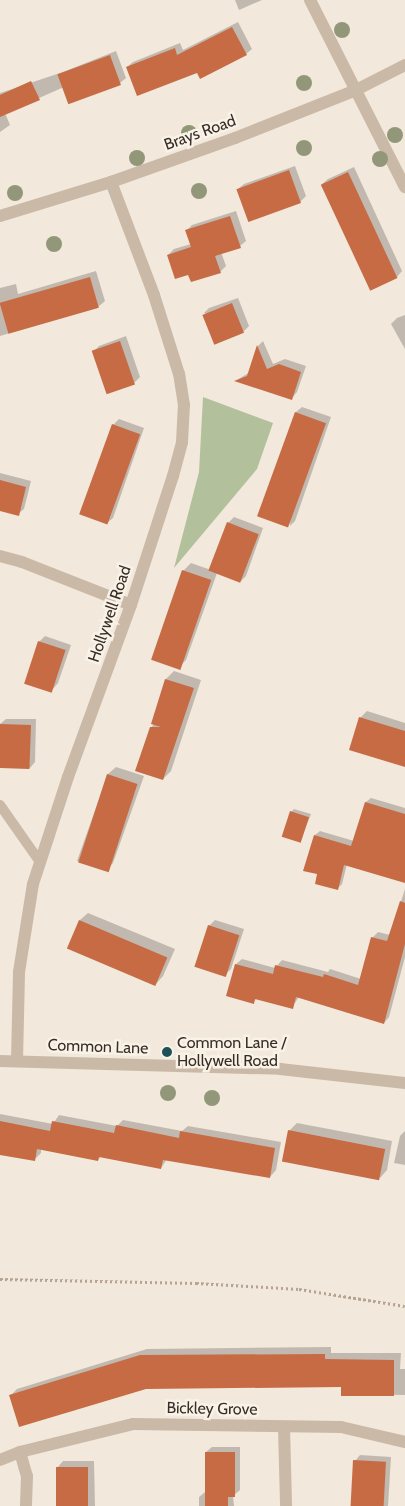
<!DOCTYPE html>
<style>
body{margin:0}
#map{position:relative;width:405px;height:1506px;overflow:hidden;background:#f2e8db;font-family:Cabin,sans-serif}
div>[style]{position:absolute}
.green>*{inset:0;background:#b2c19b}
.shadow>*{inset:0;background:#0003}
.building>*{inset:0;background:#c66b44;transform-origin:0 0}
.path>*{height:3px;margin-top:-1.5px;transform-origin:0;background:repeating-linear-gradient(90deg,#b6a391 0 2.5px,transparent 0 5px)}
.service>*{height:10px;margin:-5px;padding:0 5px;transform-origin:5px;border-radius:5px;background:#cab9a7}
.minor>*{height:12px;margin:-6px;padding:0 6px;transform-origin:6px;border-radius:6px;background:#cab9a7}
.tertiary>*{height:12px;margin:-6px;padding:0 6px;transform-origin:6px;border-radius:6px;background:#cab9a7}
.trees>*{width:16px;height:16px;margin:-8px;border-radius:50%;background:#92977a}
.dots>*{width:14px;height:14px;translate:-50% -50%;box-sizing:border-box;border:2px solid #f9f2e7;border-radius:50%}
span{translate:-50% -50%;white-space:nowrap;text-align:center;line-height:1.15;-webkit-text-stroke:5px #f9f2e7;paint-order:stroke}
.street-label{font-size:16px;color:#362d27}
.poi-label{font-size:16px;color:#362d27}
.left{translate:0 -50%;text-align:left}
</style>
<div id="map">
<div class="green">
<i style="clip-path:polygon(203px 397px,273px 423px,257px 469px,174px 568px,199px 472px)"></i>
</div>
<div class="shadow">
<i style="clip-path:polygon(235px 0,262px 0,239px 10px)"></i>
<i style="clip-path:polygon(238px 22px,252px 49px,246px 54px,127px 67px,133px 62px,180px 43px,183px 50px)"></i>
<i style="clip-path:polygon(116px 51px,126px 78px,120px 83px,64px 87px,5px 113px,10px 125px,0 132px,0 93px,63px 72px)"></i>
<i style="clip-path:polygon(295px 166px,306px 196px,300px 202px,238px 189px,244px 184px)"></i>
<i style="clip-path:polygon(354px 167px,402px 271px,397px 277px,322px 184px,328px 179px)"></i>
<i style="clip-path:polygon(236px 211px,246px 241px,240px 246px,221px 252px,226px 266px,220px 272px,189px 273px,168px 255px,174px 249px,191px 244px,186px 231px,192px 225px)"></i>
<i style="clip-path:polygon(96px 271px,105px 301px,98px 307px,0 336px,0 288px,16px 284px,18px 294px)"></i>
<i style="clip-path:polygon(238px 298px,249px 326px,243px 332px,204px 313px,209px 308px)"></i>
<i style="clip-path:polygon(405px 315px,405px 349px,391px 324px,397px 318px)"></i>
<i style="clip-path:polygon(126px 336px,140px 377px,134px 383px,94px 351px,99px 346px)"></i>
<i style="clip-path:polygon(263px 341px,273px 364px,285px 359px,306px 366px,297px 392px,292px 398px,237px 380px,250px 372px,258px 346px)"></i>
<i style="clip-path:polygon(302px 407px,331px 417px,295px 521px,290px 526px,296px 412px)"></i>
<i style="clip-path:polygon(119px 419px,144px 428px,113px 518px,107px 523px,113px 425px)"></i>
<i style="clip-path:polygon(0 473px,31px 481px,24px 509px,18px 514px,0 510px)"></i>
<i style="clip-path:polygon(234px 517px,263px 528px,246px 576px,240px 582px,217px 573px,186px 660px,178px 668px,183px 571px,191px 563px,211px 570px,228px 523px)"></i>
<i style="clip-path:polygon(45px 636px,71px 645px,58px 683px,53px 689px,39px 642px)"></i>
<i style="clip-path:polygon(174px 671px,201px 680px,171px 771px,163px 779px,151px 728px,154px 724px,152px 723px,166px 679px)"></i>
<i style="clip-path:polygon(367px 711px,405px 723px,405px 765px,360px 718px)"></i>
<i style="clip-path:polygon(6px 719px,36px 719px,35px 762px,30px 768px,0 767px,0 724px)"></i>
<i style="clip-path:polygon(116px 767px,144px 776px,113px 863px,105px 871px,77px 861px,108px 774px)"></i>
<i style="clip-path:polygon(371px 798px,405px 808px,405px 840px,347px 864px,342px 884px,337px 889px,318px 873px,304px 870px,315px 835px,320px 831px,354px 841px,366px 802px)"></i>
<i style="clip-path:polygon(294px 809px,311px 814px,300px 842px,291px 812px)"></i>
<i style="clip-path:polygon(405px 889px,405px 957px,389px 1017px,384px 1023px,299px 997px,292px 1007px,257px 998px,253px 1002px,228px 995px,236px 964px,242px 959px,275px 968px,282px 960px,328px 972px,330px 969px,361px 979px,372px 938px,378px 932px,390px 935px)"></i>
<i style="clip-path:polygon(88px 913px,175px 949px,163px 976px,156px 984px,69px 948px,80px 920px)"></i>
<i style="clip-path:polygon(215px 920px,244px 929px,231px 969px,225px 975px,209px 926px)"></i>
<i style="clip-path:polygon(0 1114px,53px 1124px,59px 1115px,117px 1126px,123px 1120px,182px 1131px,188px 1126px,281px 1142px,276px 1170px,270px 1177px,167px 1159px,161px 1168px,101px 1156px,98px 1160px,41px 1149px,41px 1153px,34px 1160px,0 1154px)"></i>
<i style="clip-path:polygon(297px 1123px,392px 1141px,387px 1170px,380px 1178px,289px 1131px)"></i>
<i style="clip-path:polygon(405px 1131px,405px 1165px,394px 1163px,400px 1136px)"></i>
<i style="clip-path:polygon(331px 1347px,331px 1353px,401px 1353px,400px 1369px,405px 1369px,405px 1395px,342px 1394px,342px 1386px,146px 1387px,10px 1396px,17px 1389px,147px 1349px)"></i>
<i style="clip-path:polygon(212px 1447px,240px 1447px,240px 1490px,233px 1496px,234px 1506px,199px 1506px,199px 1497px,205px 1492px,206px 1452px)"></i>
<i style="clip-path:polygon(360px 1455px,391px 1457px,388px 1506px,352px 1506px,355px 1461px)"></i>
<i style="clip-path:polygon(63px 1461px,94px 1461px,95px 1506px,57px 1506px,57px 1468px)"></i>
</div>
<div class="building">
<i style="clip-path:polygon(232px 27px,247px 55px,200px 79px,197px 73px,137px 96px,126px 67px,175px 48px,177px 55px)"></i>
<i style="left:110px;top:55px;width:32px;height:56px;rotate:70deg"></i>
<i style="clip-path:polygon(31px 81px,40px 100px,0 117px,0 95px)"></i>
<i style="left:289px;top:170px;width:35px;height:56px;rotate:70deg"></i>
<i style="left:348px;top:172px;width:117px;height:30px;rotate:65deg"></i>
<i style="clip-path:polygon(230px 216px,241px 248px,215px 256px,221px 273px,191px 282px,188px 275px,175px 279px,167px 255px,191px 247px,185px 230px)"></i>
<i style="left:90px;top:277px;width:32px;height:94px;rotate:74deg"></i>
<i style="left:232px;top:303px;width:32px;height:32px;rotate:68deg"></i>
<i style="left:120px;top:341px;width:46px;height:30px;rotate:71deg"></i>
<i style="clip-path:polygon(257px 345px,267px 369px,279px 364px,301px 372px,292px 400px,234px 381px,247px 376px)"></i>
<i style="left:295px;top:412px;width:33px;height:111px;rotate:20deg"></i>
<i style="left:112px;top:424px;width:30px;height:96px;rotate:20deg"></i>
<i style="clip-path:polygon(0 480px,26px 487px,19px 516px,0 511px)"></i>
<i style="left:227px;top:522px;width:34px;height:52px;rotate:21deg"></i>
<i style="left:182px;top:570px;width:31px;height:95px;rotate:19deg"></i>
<i style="left:38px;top:641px;width:29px;height:45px;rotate:18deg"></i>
<i style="clip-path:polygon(165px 679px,194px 688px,163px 780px,135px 771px,150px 727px,161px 727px,151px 724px)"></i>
<i style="clip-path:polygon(359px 717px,405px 731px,405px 767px,349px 750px)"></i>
<i style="left:0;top:724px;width:31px;height:44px;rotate:2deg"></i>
<i style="left:107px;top:774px;width:32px;height:93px;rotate:18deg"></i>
<i style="clip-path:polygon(365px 802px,405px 814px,405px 883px,344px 865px,338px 890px,315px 884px,317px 874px,303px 871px,314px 835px,351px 846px)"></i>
<i style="left:290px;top:811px;width:20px;height:27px;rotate:18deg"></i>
<i style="clip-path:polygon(400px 901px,405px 903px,405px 944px,384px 1024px,296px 997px,293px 1009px,255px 999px,254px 1004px,226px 996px,235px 964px,273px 974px,275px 965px,323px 977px,324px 974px,358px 985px,371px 937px,387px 941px)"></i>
<i style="left:79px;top:920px;width:96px;height:31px;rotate:23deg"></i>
<i style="left:208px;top:925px;width:33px;height:44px;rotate:18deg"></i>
<i style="clip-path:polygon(0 1121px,50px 1131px,52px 1121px,114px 1133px,116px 1125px,179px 1138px,180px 1131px,275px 1148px,270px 1178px,163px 1160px,161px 1169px,99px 1157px,98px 1161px,37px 1149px,35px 1161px,0 1155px)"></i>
<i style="left:288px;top:1130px;width:99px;height:32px;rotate:11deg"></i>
<i style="clip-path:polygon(325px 1354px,325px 1359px,394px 1360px,394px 1396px,341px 1396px,341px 1387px,146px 1389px,19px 1427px,9px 1395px,140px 1355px)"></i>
<i style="clip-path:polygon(205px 1452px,235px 1452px,235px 1497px,228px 1497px,228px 1506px,205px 1506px)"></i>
<i style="left:353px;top:1460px;width:33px;height:46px;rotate:3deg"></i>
<i style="left:56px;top:1467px;width:32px;height:39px"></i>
</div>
<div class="path">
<i style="left:0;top:1279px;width:196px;rotate:1.2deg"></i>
<i style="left:196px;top:1283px;width:103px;rotate:3.3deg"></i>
<i style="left:299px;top:1289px;width:107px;rotate:9.1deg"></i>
</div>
<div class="service">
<i style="left:0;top:805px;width:70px;rotate:54.9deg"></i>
</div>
<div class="minor">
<i style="left:310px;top:0;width:210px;rotate:63.1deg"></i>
<i style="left:0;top:556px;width:23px;rotate:15deg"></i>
<i style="left:22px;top:562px;width:117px;rotate:21.5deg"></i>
<i style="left:0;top:1061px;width:280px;rotate:1.6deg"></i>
<i style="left:280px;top:1069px;width:126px;rotate:6.4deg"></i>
<i style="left:17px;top:1061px;width:89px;rotate:-88.7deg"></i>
<i style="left:19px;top:972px;width:89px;rotate:-81deg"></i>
<i style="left:33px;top:884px;width:113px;rotate:-71.9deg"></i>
<i style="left:68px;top:777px;width:183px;rotate:-69.9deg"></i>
<i style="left:131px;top:605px;width:136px;rotate:-72deg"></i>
<i style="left:173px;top:476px;width:35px;rotate:-75deg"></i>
<i style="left:182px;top:442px;width:37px;rotate:-87deg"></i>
<i style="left:184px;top:405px;width:31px;rotate:-99deg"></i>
<i style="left:179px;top:374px;width:83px;rotate:-107.6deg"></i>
<i style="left:154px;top:295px;width:121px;rotate:-110.8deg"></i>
<i style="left:284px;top:1427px;width:79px;rotate:88.5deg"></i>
<i style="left:20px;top:1452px;width:25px;rotate:74deg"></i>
<i style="left:27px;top:1476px;width:30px;rotate:92deg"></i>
<i style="left:0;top:1460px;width:22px;rotate:-22deg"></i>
<i style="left:20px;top:1452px;width:116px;rotate:-13.9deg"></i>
<i style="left:133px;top:1424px;width:208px;rotate:0.8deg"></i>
<i style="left:341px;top:1427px;width:66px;rotate:13.2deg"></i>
</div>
<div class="tertiary">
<i style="left:0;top:216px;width:116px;rotate:-17deg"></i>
<i style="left:111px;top:182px;width:132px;rotate:-19.5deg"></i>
<i style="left:235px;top:138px;width:130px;rotate:-21.6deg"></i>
<i style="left:356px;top:90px;width:55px;rotate:-27deg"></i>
</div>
<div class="trees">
<i style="left:342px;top:30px"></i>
<i style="left:304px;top:83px"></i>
<i style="left:189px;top:133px"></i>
<i style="left:395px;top:135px"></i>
<i style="left:304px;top:148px"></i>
<i style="left:137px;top:158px"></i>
<i style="left:380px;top:159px"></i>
<i style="left:199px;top:191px"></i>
<i style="left:15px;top:193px"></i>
<i style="left:54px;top:244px"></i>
<i style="left:168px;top:1093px"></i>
<i style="left:212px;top:1098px"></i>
</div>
<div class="dots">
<i style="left:167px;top:1052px;background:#1d5057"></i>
</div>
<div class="street-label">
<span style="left:200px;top:133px;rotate:-20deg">Brays Road</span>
<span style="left:110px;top:614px;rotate:-71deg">Hollywell Road</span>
<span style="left:98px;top:1047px;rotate:2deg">Common Lane</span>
<span style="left:212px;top:1409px;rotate:1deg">Bickley Grove</span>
</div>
<div class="poi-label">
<span class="left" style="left:177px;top:1052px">Common Lane /<br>Hollywell Road</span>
</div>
</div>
